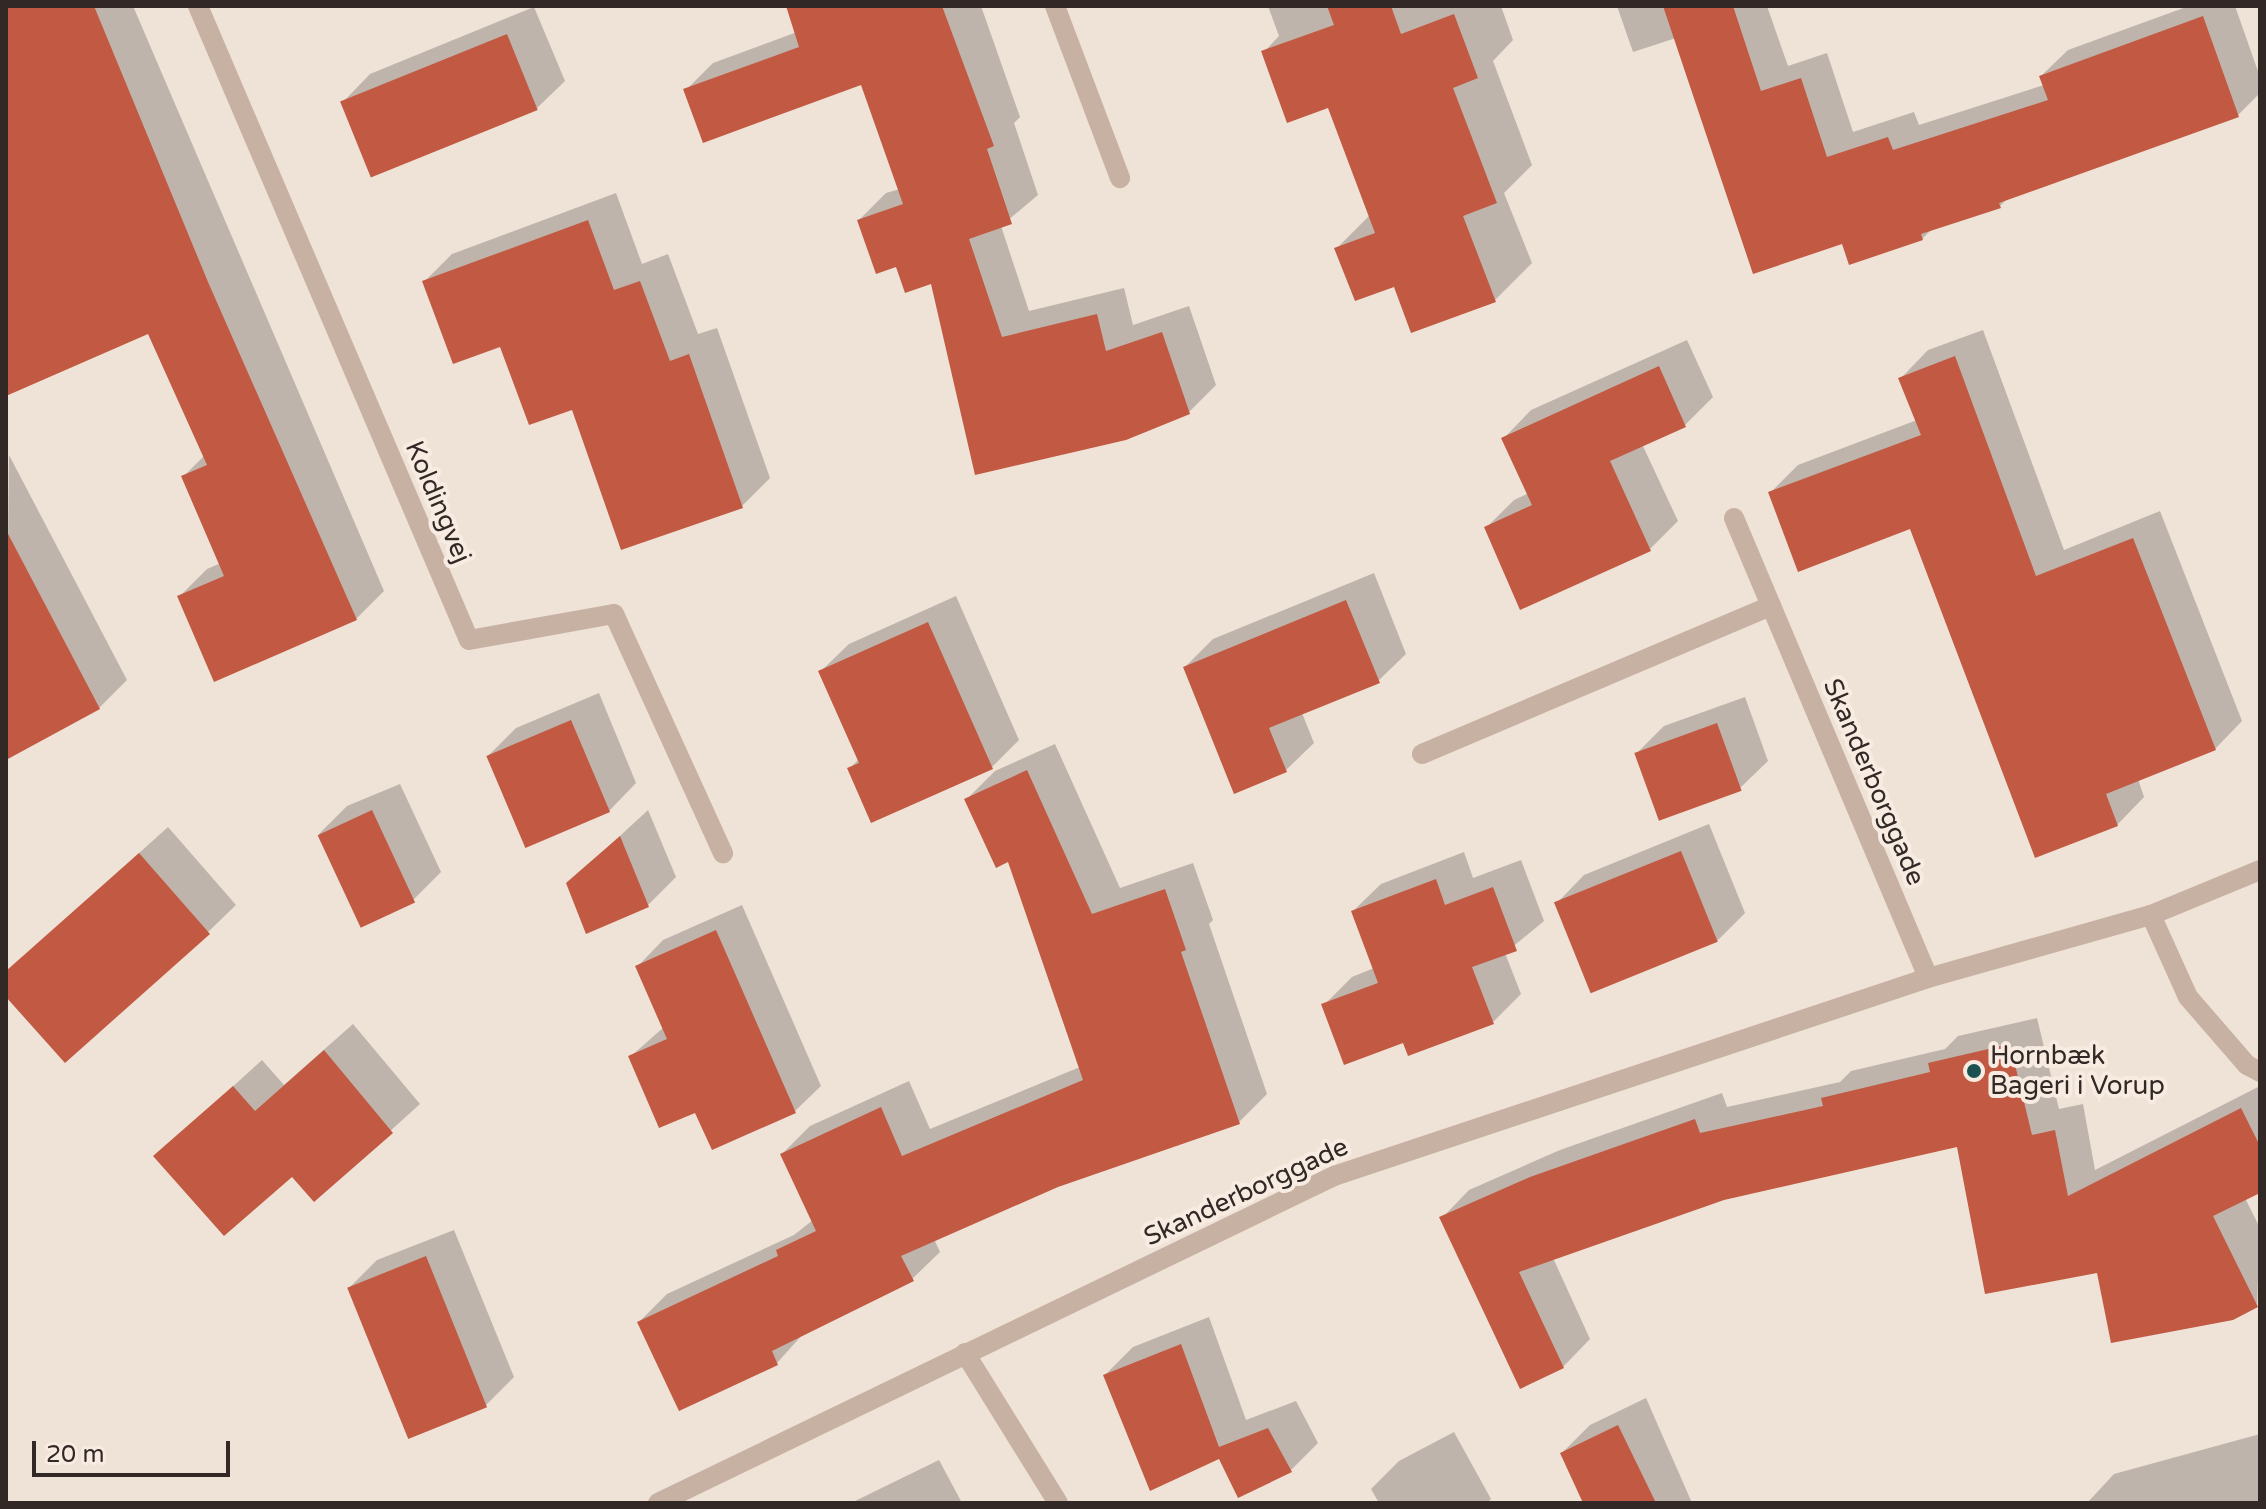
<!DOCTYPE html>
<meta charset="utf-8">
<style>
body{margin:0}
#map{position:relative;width:2266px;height:1509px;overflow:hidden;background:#efe2d6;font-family:"Varela Round",sans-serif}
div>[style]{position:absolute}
.shadow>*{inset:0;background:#0003}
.building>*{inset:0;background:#c25942;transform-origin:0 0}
.service>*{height:20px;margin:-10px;padding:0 10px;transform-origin:10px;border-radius:10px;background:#c7b1a3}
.minor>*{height:20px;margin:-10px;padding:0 10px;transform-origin:10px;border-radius:10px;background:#c7b1a3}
.dots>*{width:22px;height:22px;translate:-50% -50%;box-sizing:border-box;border:4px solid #f8ece2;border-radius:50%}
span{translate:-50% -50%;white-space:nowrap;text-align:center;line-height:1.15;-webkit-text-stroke:8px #f8ece2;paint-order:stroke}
.street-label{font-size:26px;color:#322825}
.poi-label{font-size:26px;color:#322825}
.left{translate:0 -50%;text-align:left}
.frame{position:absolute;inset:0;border:8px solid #322825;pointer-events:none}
.scale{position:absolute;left:32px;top:1441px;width:198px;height:36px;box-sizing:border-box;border:4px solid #322825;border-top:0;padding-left:10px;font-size:24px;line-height:28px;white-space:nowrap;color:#322825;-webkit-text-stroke:6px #f8ece2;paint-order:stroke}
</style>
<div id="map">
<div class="shadow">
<i style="clip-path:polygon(6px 6px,133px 6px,384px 591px,356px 619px,179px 597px,207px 569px,221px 563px,184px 476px,205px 455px,149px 331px,6px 393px)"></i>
<i style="clip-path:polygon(795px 6px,981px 6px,1020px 117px,1014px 123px,1038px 195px,1001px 226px,1029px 311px,1124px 288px,1133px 325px,1189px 306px,1216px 385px,1188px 413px,1126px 438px,932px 282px,898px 265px,859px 220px,886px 193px,900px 189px,862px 82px,686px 90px,713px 63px,797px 32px)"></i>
<i style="clip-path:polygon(1268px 6px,1501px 6px,1513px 40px,1493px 61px,1532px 165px,1504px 193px,1532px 263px,1495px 300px,1396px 284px,1336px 249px,1370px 215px,1329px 106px,1264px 52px,1279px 36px)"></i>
<i style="clip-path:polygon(1617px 6px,1767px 6px,1788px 66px,1827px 53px,1853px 132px,1914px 112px,1919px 125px,2044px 85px,2041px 76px,2068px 50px,2189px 6px,2235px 6px,2260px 77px,2260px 93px,2238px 115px,2008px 198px,2000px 206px,1932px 229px,1922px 239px,1844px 241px,1676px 38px,1633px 52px)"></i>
<i style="clip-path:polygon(534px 7px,565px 81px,537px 108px,343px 102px,370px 74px)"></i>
<i style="clip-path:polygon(616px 193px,642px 264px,668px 254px,698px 334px,717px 328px,770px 478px,742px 506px,573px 407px,424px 282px,452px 254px)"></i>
<i style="clip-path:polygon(1983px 330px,2064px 550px,2160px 511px,2242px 721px,2215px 749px,2138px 779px,2144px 797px,2117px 825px,1911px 527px,1770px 493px,1798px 465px,1917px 420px,1901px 378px,1928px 350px)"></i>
<i style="clip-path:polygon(1687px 340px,1713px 397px,1685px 425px,1642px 444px,1678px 521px,1650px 549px,1521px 607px,1486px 528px,1514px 500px,1529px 493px,1504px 438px,1531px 410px)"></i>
<i style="clip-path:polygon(9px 455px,127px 680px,99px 708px,6px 732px)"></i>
<i style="clip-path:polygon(1374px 573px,1406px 654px,1378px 681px,1302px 713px,1314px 743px,1286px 770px,1185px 667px,1213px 639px)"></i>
<i style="clip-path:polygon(956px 596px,1019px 740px,991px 768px,849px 769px,859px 759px,821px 671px,849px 644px)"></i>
<i style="clip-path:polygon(599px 693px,636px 783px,609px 811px,488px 756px,516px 728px)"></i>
<i style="clip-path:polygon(1745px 697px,1768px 761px,1740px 788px,1636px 754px,1664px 726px)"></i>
<i style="clip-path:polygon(1055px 744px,1120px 888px,1193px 863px,1213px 920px,1209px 924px,1267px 1094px,1239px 1122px,1057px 1185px,934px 1239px,940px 1252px,912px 1279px,804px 1333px,777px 1363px,639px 1322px,667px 1294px,794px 1235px,813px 1220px,782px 1154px,810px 1126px,909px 1081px,930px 1129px,1080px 1067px,1009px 860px,967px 799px,995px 771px)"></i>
<i style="clip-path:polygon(400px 784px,441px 872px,413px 900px,319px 834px,347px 806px)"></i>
<i style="clip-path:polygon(648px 810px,676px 877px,648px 905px,568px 884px)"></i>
<i style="clip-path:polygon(1709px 824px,1745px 913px,1717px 941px,1557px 903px,1584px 875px)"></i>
<i style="clip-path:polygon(168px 827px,236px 905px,208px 932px,6px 994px,6px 973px)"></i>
<i style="clip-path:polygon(1464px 852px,1473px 878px,1521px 860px,1544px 921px,1505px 953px,1521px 994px,1493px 1022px,1404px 1040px,1324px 1005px,1352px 977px,1374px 968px,1353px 911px,1381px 884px)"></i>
<i style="clip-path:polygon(742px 905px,821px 1086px,795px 1111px,696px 1110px,630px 1057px,664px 1027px,638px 966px,663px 940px)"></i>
<i style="clip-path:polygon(2037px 1018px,2059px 1109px,2083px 1104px,2095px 1170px,2260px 1086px,2260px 1191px,2245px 1198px,2260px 1228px,2257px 1306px,2099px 1270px,1959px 1144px,1724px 1198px,1553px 1258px,1590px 1339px,1563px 1367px,1442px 1218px,1469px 1190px,1560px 1150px,1722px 1093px,1727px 1107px,1840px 1082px,1851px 1071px,1945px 1049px,1958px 1036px)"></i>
<i style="clip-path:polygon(353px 1024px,420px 1104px,314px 1200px,292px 1174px,156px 1156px,262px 1060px,284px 1085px)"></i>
<i style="clip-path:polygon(454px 1230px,514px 1377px,486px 1405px,349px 1288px,377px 1260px)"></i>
<i style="clip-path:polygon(1209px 1317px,1246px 1420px,1296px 1401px,1318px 1443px,1290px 1471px,1220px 1456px,1105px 1375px,1133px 1347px)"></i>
<i style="clip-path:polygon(1646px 1398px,1692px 1503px,1585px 1503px,1562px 1453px,1590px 1425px)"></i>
<i style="clip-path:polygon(1454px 1432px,1491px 1499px,1487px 1503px,1379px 1503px,1371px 1489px,1399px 1461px)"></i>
<i style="clip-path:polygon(2260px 1434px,2260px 1503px,2087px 1503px,2114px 1474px)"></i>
<i style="clip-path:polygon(939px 1460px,962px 1503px,851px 1503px)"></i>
</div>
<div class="building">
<i style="clip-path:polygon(6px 6px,94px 6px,208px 282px,357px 620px,214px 682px,177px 596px,224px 576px,181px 476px,207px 465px,148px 334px,6px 396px)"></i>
<i style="clip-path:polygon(786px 6px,942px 6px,994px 146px,987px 149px,1012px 224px,969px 239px,1002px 337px,1097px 314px,1106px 351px,1162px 332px,1190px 414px,1126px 440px,975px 475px,931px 284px,905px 293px,896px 267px,876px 274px,857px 220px,903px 204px,861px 85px,703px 143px,683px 89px,799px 47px)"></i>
<i style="clip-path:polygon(1327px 6px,1391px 6px,1401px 34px,1454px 14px,1478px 78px,1453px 88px,1497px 203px,1463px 216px,1496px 302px,1411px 333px,1394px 287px,1355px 301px,1334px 248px,1375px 233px,1328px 108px,1287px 123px,1261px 51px,1334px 25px)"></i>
<i style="clip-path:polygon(1663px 6px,1733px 6px,1761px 91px,1801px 78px,1827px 157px,1888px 137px,1893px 150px,2048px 100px,2039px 76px,2203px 16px,2239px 117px,1999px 203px,2001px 208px,1921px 234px,1923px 240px,1849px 265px,1842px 244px,1753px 274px)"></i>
<i style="left:507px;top:34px;width:82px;height:180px;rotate:68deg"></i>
<i style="clip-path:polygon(588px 220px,614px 290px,640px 281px,670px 361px,689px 354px,743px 508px,621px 550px,572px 410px,529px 425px,500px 347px,453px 364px,422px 281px)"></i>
<i style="clip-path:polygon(1955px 356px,2036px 576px,2133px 538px,2216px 750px,2106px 794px,2118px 826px,2035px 858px,1910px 529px,1798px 572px,1768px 492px,1921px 435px,1898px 378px)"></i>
<i style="clip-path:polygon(1659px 366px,1686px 427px,1610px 461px,1651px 551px,1520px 610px,1484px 527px,1532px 505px,1501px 438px)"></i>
<i style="clip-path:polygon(6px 530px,100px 709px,6px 760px)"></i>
<i style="clip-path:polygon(1346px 600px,1380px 683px,1269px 728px,1287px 772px,1234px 794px,1183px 667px)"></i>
<i style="clip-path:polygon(928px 622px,993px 769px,871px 823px,847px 768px,859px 763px,818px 671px)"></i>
<i style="left:571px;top:720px;width:100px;height:92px;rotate:67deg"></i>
<i style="left:1717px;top:723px;width:72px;height:88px;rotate:70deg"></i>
<i style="clip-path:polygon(1027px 770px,1092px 914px,1165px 889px,1186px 950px,1181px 952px,1240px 1124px,1058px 1187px,901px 1256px,914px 1281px,772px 1351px,778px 1365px,679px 1411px,637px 1322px,778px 1256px,776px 1250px,816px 1231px,780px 1154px,881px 1107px,902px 1156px,1083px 1080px,1008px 862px,996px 868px,964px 799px)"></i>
<i style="left:372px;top:810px;width:102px;height:60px;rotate:65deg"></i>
<i style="clip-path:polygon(620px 836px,649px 907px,586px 934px,566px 883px)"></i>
<i style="left:1681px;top:851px;width:98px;height:137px;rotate:68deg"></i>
<i style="clip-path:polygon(139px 853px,210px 934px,65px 1063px,6px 997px,6px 971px)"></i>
<i style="clip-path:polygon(1436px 879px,1445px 905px,1493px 887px,1517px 951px,1472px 967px,1494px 1024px,1408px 1056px,1403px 1043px,1344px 1065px,1321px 1004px,1378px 983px,1351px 911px)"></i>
<i style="clip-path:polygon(716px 930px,796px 1113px,712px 1150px,695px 1113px,659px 1128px,628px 1056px,667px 1039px,635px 966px)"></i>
<i style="clip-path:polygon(2010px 1044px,2032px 1135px,2055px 1130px,2068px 1196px,2241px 1108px,2260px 1146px,2260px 1193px,2213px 1216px,2258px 1307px,2233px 1320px,2111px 1343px,2097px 1273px,1985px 1294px,1957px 1147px,1724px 1200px,1519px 1272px,1564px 1368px,1520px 1389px,1439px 1217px,1530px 1177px,1695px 1119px,1700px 1133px,1823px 1106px,1821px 1098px,1930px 1072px,1928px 1063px)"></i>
<i style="clip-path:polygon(324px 1050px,393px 1133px,314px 1202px,292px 1177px,224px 1236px,153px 1156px,233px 1086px,255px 1111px)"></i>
<i style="left:426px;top:1256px;width:163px;height:85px;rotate:68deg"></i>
<i style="clip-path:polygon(1181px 1344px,1219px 1447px,1268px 1428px,1292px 1472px,1238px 1498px,1219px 1459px,1150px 1491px,1103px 1375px)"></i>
<i style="clip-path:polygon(1618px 1425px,1656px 1503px,1583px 1503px,1560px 1453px)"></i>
</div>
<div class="service">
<i style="left:965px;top:1353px;width:176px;rotate:58.2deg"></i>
</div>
<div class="minor">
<i style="left:198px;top:6px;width:689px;rotate:66.86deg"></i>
<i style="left:469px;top:640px;width:147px;rotate:-10.2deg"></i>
<i style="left:614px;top:614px;width:263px;rotate:65.5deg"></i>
<i style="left:1055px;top:6px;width:184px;rotate:69.3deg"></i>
<i style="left:1734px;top:518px;width:499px;rotate:67.1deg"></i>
<i style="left:1422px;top:754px;width:379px;rotate:-23deg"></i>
<i style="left:2151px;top:915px;width:90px;rotate:65.7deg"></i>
<i style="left:2188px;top:997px;width:90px;rotate:49.1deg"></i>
<i style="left:2247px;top:1065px;width:15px;rotate:28deg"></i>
<i style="left:658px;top:1503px;width:751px;rotate:-25.81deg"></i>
<i style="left:1334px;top:1176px;width:626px;rotate:-18.43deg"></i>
<i style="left:1928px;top:978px;width:232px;rotate:-15.8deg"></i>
<i style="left:2151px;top:915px;width:118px;rotate:-22.4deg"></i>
</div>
<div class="dots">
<i style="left:1974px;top:1071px;background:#1c5151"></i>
</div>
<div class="street-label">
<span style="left:438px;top:502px;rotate:67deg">Koldingvej</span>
<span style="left:1874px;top:782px;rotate:67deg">Skanderborggade</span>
<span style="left:1246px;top:1192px;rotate:-25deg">Skanderborggade</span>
</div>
<div class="poi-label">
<span class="left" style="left:1990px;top:1071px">Hornbæk<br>Bageri i Vorup</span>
</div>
<div class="frame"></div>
<div class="scale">20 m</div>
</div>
